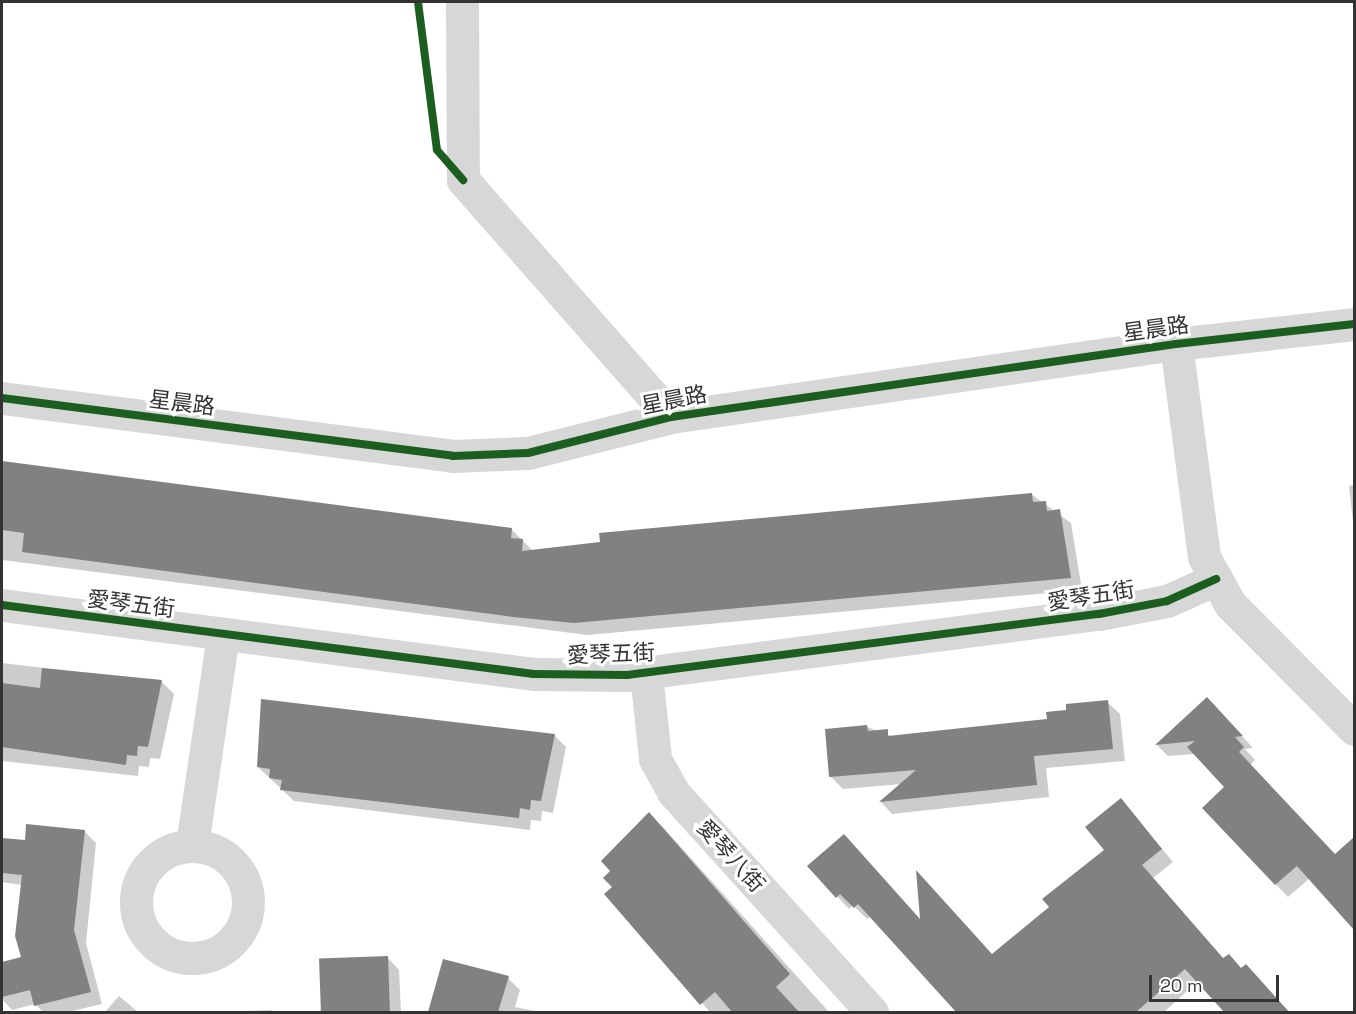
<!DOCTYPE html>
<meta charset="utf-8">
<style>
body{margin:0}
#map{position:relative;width:1356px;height:1014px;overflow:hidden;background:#fff;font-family:"Space Grotesk","Noto Sans SC",sans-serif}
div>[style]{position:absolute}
.shadow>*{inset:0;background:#0003}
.building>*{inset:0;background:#818181;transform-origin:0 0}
.minor>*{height:33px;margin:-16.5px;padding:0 16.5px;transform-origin:16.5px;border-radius:16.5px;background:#d7d7d7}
.minor>.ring{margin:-16.5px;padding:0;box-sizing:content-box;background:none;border:33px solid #d7d7d7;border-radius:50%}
.tertiary>*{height:33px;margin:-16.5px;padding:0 16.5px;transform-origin:16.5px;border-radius:16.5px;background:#d7d7d7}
.cycleway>*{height:8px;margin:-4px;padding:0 4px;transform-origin:4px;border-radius:4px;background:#1b5e20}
span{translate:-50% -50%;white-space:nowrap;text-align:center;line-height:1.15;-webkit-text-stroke:6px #fff;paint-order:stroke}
.street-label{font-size:22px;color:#333}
.frame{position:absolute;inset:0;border:3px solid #333;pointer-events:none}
.scale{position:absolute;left:1149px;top:975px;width:130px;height:27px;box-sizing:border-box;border:3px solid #333;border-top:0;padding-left:8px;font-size:18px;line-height:21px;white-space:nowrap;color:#333;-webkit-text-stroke:4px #fff;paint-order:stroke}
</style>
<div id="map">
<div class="shadow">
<i style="clip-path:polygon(2px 462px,511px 529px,533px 551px,1031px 494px,1071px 523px,1082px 590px,587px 635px,2px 560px)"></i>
<i style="clip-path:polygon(1354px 485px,1354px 530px,1349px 486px)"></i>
<i style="clip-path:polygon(2px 663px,162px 682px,174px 694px,160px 759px,150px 758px,149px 767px,139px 766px,138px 776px,2px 761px)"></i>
<i style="clip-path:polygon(1107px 702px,1120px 714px,1125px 761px,1046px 768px,1049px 797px,892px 814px,881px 802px,902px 784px,843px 789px,831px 777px,867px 727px,894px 737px,1049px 720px)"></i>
<i style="clip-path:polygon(1219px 711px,1253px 748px,1245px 749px,1255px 760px,1250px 765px,1336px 856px,1354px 865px,1354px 928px,1310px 878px,1288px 897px,1204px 808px,1226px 787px,1195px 754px,1168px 756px,1157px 745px)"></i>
<i style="clip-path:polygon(554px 735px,566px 747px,553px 813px,542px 811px,541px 821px,531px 820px,530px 830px,294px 801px,258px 767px)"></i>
<i style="clip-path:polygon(1121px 800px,1173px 862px,1153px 878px,1224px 960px,1258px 978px,1289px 1012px,1226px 1012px,1198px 981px,1164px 1012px,1016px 1012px,1012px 1008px,1006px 1012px,957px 1012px,871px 916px,867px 919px,853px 905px,849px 909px,809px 866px,992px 956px,1051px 907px,1106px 850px)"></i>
<i style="clip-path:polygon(649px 814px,662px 826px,829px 1012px,710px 1012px,606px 894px,614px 887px,612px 871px)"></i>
<i style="clip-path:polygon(84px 831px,96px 843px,86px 943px,102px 1004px,68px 1012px,43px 1012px,35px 1004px,12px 1010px,2px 999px,2px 963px,23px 958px,22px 885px,2px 882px,2px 839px,26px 842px)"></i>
<i style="clip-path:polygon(387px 957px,399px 970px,401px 1012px,323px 1012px,321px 960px)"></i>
<i style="clip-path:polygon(444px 960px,508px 978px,520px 990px,515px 1007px,540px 1012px,430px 1012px)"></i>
<i style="clip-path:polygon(119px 996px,138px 1012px,105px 1012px)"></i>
<i style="clip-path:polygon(272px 1010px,274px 1012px,218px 1012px)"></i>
</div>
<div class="building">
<i style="clip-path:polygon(2px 461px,512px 528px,511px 538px,523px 539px,522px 551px,600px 542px,599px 533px,1032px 493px,1033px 502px,1046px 501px,1047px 511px,1060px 509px,1071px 578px,574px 623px,513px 617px,22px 552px,24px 533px,2px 530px)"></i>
<i style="clip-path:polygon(42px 668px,162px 680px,148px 747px,138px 746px,137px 756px,127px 755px,126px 765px,2px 747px,2px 683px,40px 688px)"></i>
<i style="clip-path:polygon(1207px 697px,1243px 736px,1235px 737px,1244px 747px,1239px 752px,1335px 854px,1354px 837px,1354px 930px,1297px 866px,1275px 885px,1202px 808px,1224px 787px,1187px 747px,1195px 741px,1155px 745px)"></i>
<i style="clip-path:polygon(261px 699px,555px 734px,541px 801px,531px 800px,530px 810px,520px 808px,519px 818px,280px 790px,282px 780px,269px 778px,270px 769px,257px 767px)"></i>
<i style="clip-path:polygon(1108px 700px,1113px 749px,1034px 756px,1037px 785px,879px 802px,916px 770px,829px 777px,825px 729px,867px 725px,868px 731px,888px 729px,888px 736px,1047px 719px,1046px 712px,1066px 710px,1066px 704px)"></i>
<i style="clip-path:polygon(1121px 798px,1162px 849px,1142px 865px,1223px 958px,1229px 954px,1241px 968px,1246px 964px,1289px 1012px,1224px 1012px,1185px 969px,1136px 1012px,956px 1012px,858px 904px,854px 908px,840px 894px,836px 898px,807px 866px,844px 834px,920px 919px,916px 870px,992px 954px,1049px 907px,1042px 899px,1104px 850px,1085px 827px)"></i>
<i style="clip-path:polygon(649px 812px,790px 974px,776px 987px,799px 1012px,732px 1012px,715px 992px,700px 1005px,604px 894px,612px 887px,603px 878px,610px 871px,601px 861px)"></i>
<i style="clip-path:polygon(26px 824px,85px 830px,74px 930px,91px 992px,34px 1006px,30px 990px,2px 997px,2px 962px,21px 957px,15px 936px,22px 875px,2px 873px,2px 838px,25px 840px)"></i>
<i style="left:388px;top:956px;width:56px;height:69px;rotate:88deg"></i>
<i style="clip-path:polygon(443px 959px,509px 976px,498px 1012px,428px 1012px)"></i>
</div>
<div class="minor">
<i style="left:1176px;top:344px;width:215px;rotate:82.5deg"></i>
<i style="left:1204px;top:557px;width:54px;rotate:61deg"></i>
<i style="left:1230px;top:604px;width:176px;rotate:45.2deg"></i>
<i style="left:2px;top:605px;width:536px;rotate:7.39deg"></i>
<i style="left:534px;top:674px;width:93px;rotate:0.6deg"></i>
<i style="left:627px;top:675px;width:476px;rotate:-7.4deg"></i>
<i style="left:1099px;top:614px;width:69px;rotate:-10.8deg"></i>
<i style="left:1167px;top:601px;width:54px;rotate:-24.2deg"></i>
<i style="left:646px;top:673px;width:86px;rotate:84deg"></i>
<i style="left:655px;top:759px;width:38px;rotate:61deg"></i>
<i style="left:673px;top:792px;width:297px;rotate:47.9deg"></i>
<i style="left:192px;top:845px;width:213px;rotate:-81.6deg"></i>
<i class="ring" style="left:136px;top:846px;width:79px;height:79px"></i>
</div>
<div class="tertiary">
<i style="left:462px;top:2px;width:178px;rotate:89.7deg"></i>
<i style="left:463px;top:180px;width:315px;rotate:48.7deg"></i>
<i style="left:2px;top:398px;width:455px;rotate:7.3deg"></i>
<i style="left:453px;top:456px;width:75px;rotate:-2.3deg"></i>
<i style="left:528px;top:453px;width:147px;rotate:-14.1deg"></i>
<i style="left:671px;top:417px;width:510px;rotate:-8.23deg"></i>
<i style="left:1176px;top:344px;width:179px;rotate:-6.4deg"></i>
</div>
<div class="cycleway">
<i style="left:418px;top:2px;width:149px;rotate:82.7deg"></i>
<i style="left:437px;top:150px;width:40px;rotate:49deg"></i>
<i style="left:2px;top:398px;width:455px;rotate:7.3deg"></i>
<i style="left:453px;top:456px;width:75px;rotate:-2.3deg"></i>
<i style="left:528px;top:453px;width:147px;rotate:-14.1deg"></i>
<i style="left:671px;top:417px;width:510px;rotate:-8.23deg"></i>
<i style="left:1176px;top:344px;width:179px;rotate:-6.4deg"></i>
<i style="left:2px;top:605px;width:536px;rotate:7.39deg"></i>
<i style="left:534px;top:674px;width:93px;rotate:0.6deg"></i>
<i style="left:627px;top:675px;width:476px;rotate:-7.4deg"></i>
<i style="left:1099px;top:614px;width:69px;rotate:-10.8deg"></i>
<i style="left:1167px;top:601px;width:54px;rotate:-24.2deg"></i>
</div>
<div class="street-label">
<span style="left:1156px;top:329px;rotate:-8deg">星晨路</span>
<span style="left:674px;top:400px;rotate:-11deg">星晨路</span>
<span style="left:182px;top:403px;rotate:7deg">星晨路</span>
<span style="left:1091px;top:596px;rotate:-9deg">愛琴五街</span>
<span style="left:131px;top:604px;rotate:7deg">愛琴五街</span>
<span style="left:611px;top:654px;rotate:-2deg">愛琴五街</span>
<span style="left:731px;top:856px;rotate:48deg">愛琴八街</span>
</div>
<div class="frame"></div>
<div class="scale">20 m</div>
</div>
